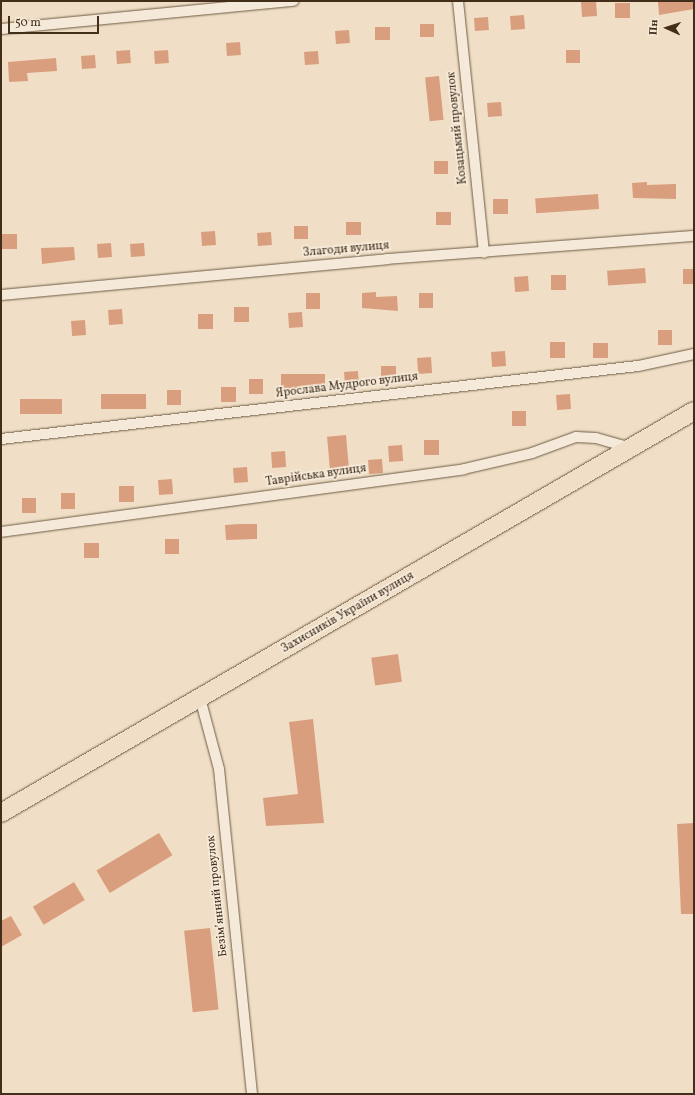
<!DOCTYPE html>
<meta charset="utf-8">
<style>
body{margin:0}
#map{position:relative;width:695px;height:1095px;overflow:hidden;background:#f0dfc6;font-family:Vollkorn,serif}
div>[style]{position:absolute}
.building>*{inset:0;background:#d99e7d;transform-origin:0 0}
.roads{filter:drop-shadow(0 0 1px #6e5a44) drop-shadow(0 0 1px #6e5a44)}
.street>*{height:10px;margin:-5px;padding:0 5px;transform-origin:5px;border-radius:5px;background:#f5eada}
.highway>*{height:18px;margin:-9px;padding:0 9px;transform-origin:9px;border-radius:9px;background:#f0dfc6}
span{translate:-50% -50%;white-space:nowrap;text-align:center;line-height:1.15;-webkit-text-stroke:3.5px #f5eada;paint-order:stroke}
.street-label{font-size:12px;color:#422e19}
.frame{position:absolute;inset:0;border:2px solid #422e19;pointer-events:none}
.north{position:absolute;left:647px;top:8px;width:40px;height:40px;-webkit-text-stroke:3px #f5eada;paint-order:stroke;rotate:273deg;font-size:11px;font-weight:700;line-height:16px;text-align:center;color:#422e19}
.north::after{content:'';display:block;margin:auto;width:14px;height:18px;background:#422e19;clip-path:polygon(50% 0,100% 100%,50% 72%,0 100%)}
.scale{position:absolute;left:8px;top:16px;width:91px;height:18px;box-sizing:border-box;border:2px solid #422e19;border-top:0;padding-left:5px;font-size:12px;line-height:14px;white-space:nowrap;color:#422e19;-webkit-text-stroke:3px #f5eada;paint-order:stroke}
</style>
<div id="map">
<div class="building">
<i style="left:596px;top:1px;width:15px;height:15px;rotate:86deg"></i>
<i style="clip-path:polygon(694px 1px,694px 9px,659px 15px,658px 2px)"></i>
<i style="left:630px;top:3px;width:15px;height:15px;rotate:90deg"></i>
<i style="left:524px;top:15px;width:14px;height:14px;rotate:86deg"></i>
<i style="left:488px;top:17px;width:13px;height:14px;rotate:86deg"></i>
<i style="left:434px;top:24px;width:13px;height:14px;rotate:90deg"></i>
<i style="left:390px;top:27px;width:13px;height:15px;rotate:90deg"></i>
<i style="left:349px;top:30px;width:13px;height:14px;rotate:86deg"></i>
<i style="left:240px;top:42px;width:13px;height:14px;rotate:86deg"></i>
<i style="left:130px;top:50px;width:13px;height:14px;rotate:86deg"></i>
<i style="left:168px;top:50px;width:13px;height:14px;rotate:86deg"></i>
<i style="left:580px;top:50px;width:13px;height:14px;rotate:90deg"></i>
<i style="left:318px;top:51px;width:13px;height:14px;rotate:86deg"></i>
<i style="left:95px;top:55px;width:13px;height:14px;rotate:86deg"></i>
<i style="clip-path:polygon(56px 58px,57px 71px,27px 73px,28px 81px,9px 82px,8px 62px)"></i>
<i style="left:439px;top:76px;width:44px;height:14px;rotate:84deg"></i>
<i style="left:501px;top:102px;width:14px;height:14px;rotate:86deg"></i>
<i style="left:448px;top:161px;width:13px;height:14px;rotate:90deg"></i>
<i style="clip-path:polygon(647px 182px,647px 185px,676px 184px,676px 199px,633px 198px,632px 183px)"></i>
<i style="left:598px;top:194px;width:15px;height:63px;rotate:86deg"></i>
<i style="left:508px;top:199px;width:15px;height:15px;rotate:90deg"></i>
<i style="left:451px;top:212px;width:13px;height:15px;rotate:90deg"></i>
<i style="left:361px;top:222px;width:13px;height:15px;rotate:90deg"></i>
<i style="left:308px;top:226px;width:13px;height:14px;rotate:90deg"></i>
<i style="left:215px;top:231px;width:14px;height:14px;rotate:86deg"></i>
<i style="left:271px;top:232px;width:13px;height:14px;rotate:86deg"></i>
<i style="left:17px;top:234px;width:15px;height:15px;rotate:90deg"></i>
<i style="left:111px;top:243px;width:14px;height:14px;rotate:86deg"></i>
<i style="left:144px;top:243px;width:13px;height:14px;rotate:86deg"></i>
<i style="clip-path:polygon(74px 247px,75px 260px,42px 264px,41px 248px)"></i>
<i style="left:645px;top:268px;width:15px;height:38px;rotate:86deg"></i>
<i style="left:683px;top:269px;width:11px;height:15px"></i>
<i style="left:566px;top:275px;width:15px;height:15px;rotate:90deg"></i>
<i style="left:528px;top:276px;width:15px;height:14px;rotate:86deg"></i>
<i style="clip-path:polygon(376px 292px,376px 297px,397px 296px,398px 311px,362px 308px,362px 293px)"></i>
<i style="left:306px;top:293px;width:14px;height:16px"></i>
<i style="left:419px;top:293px;width:14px;height:15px"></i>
<i style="left:249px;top:307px;width:15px;height:15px;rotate:90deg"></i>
<i style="left:122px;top:309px;width:15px;height:14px;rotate:86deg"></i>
<i style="left:302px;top:312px;width:15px;height:14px;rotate:86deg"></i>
<i style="left:213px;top:314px;width:15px;height:15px;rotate:90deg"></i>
<i style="left:85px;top:320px;width:15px;height:14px;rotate:86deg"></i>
<i style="left:658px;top:330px;width:14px;height:15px"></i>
<i style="left:565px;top:342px;width:16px;height:15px;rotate:90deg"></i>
<i style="left:593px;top:343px;width:15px;height:15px"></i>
<i style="left:505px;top:351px;width:15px;height:14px;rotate:86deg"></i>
<i style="left:431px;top:357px;width:16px;height:14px;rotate:86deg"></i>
<i style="left:396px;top:366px;width:15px;height:15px;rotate:90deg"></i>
<i style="left:358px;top:371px;width:15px;height:14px;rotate:86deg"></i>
<i style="left:325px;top:374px;width:15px;height:44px;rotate:90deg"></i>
<i style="left:263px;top:379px;width:15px;height:14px;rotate:90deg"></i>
<i style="left:236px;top:387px;width:15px;height:15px;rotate:90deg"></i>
<i style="left:167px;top:390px;width:14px;height:15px"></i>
<i style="left:146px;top:394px;width:15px;height:45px;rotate:90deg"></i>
<i style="left:570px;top:394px;width:15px;height:14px;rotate:86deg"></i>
<i style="left:62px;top:399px;width:15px;height:42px;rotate:90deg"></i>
<i style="left:512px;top:411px;width:14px;height:15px"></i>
<i style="left:346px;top:435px;width:33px;height:19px;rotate:85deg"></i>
<i style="left:424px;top:440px;width:15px;height:15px"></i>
<i style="left:402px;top:445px;width:16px;height:14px;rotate:86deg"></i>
<i style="left:285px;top:451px;width:16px;height:14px;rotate:86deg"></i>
<i style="left:382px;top:459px;width:14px;height:14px;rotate:86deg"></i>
<i style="left:247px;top:467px;width:15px;height:14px;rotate:86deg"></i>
<i style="left:172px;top:479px;width:15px;height:14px;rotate:86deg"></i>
<i style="left:119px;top:486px;width:15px;height:16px"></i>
<i style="left:61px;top:493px;width:14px;height:16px"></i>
<i style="left:22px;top:498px;width:14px;height:15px"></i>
<i style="clip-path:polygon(240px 524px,257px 524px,257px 539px,226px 540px,225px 525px)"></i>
<i style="left:165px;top:539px;width:14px;height:15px"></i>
<i style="left:84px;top:543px;width:15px;height:15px"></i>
<i style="left:398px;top:654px;width:28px;height:27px;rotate:82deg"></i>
<i style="clip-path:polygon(313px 719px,324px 823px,266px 826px,263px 798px,298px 794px,289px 722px)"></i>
<i style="clip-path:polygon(694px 823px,694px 914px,681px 914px,677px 824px)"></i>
<i style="left:159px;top:833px;width:26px;height:73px;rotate:59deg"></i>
<i style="left:74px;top:882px;width:21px;height:48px;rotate:59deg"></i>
<i style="clip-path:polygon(11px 916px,22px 935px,1px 947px,1px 921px)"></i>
<i style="left:210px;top:928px;width:82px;height:26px;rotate:84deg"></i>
</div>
<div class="roads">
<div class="street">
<i style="left:458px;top:1px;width:253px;rotate:84.1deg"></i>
<i style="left:1px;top:29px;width:294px;rotate:-5.5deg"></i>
<i style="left:1px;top:295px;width:388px;rotate:-5.3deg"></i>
<i style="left:387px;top:259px;width:308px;rotate:-4.3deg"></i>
<i style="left:1px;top:439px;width:641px;rotate:-6.54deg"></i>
<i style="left:638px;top:366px;width:57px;rotate:-12.1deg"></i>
<i style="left:1px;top:532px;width:467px;rotate:-7.7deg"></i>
<i style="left:464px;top:469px;width:70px;rotate:-13.2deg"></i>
<i style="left:532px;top:453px;width:47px;rotate:-20deg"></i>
<i style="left:576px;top:437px;width:20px;rotate:3deg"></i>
<i style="left:596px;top:438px;width:35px;rotate:16deg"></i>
<i style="left:200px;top:698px;width:73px;rotate:75deg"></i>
<i style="left:219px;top:769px;width:327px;rotate:84.2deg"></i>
</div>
<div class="highway">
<i style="left:1px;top:813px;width:801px;rotate:-30.12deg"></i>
</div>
</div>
<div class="street-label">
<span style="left:458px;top:128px;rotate:-96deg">Козацький провулок</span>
<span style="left:346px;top:250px;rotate:-5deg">Злагоди вулиця</span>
<span style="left:347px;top:386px;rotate:-7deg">Ярослава Мудрого вулиця</span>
<span style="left:316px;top:476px;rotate:-8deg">Таврійська вулиця</span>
<span style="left:348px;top:613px;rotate:-30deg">Захисників України вулиця</span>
<span style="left:218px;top:896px;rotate:-96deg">Безімʼянний провулок</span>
</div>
<div class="frame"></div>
<div class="north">Пн</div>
<div class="scale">50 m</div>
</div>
